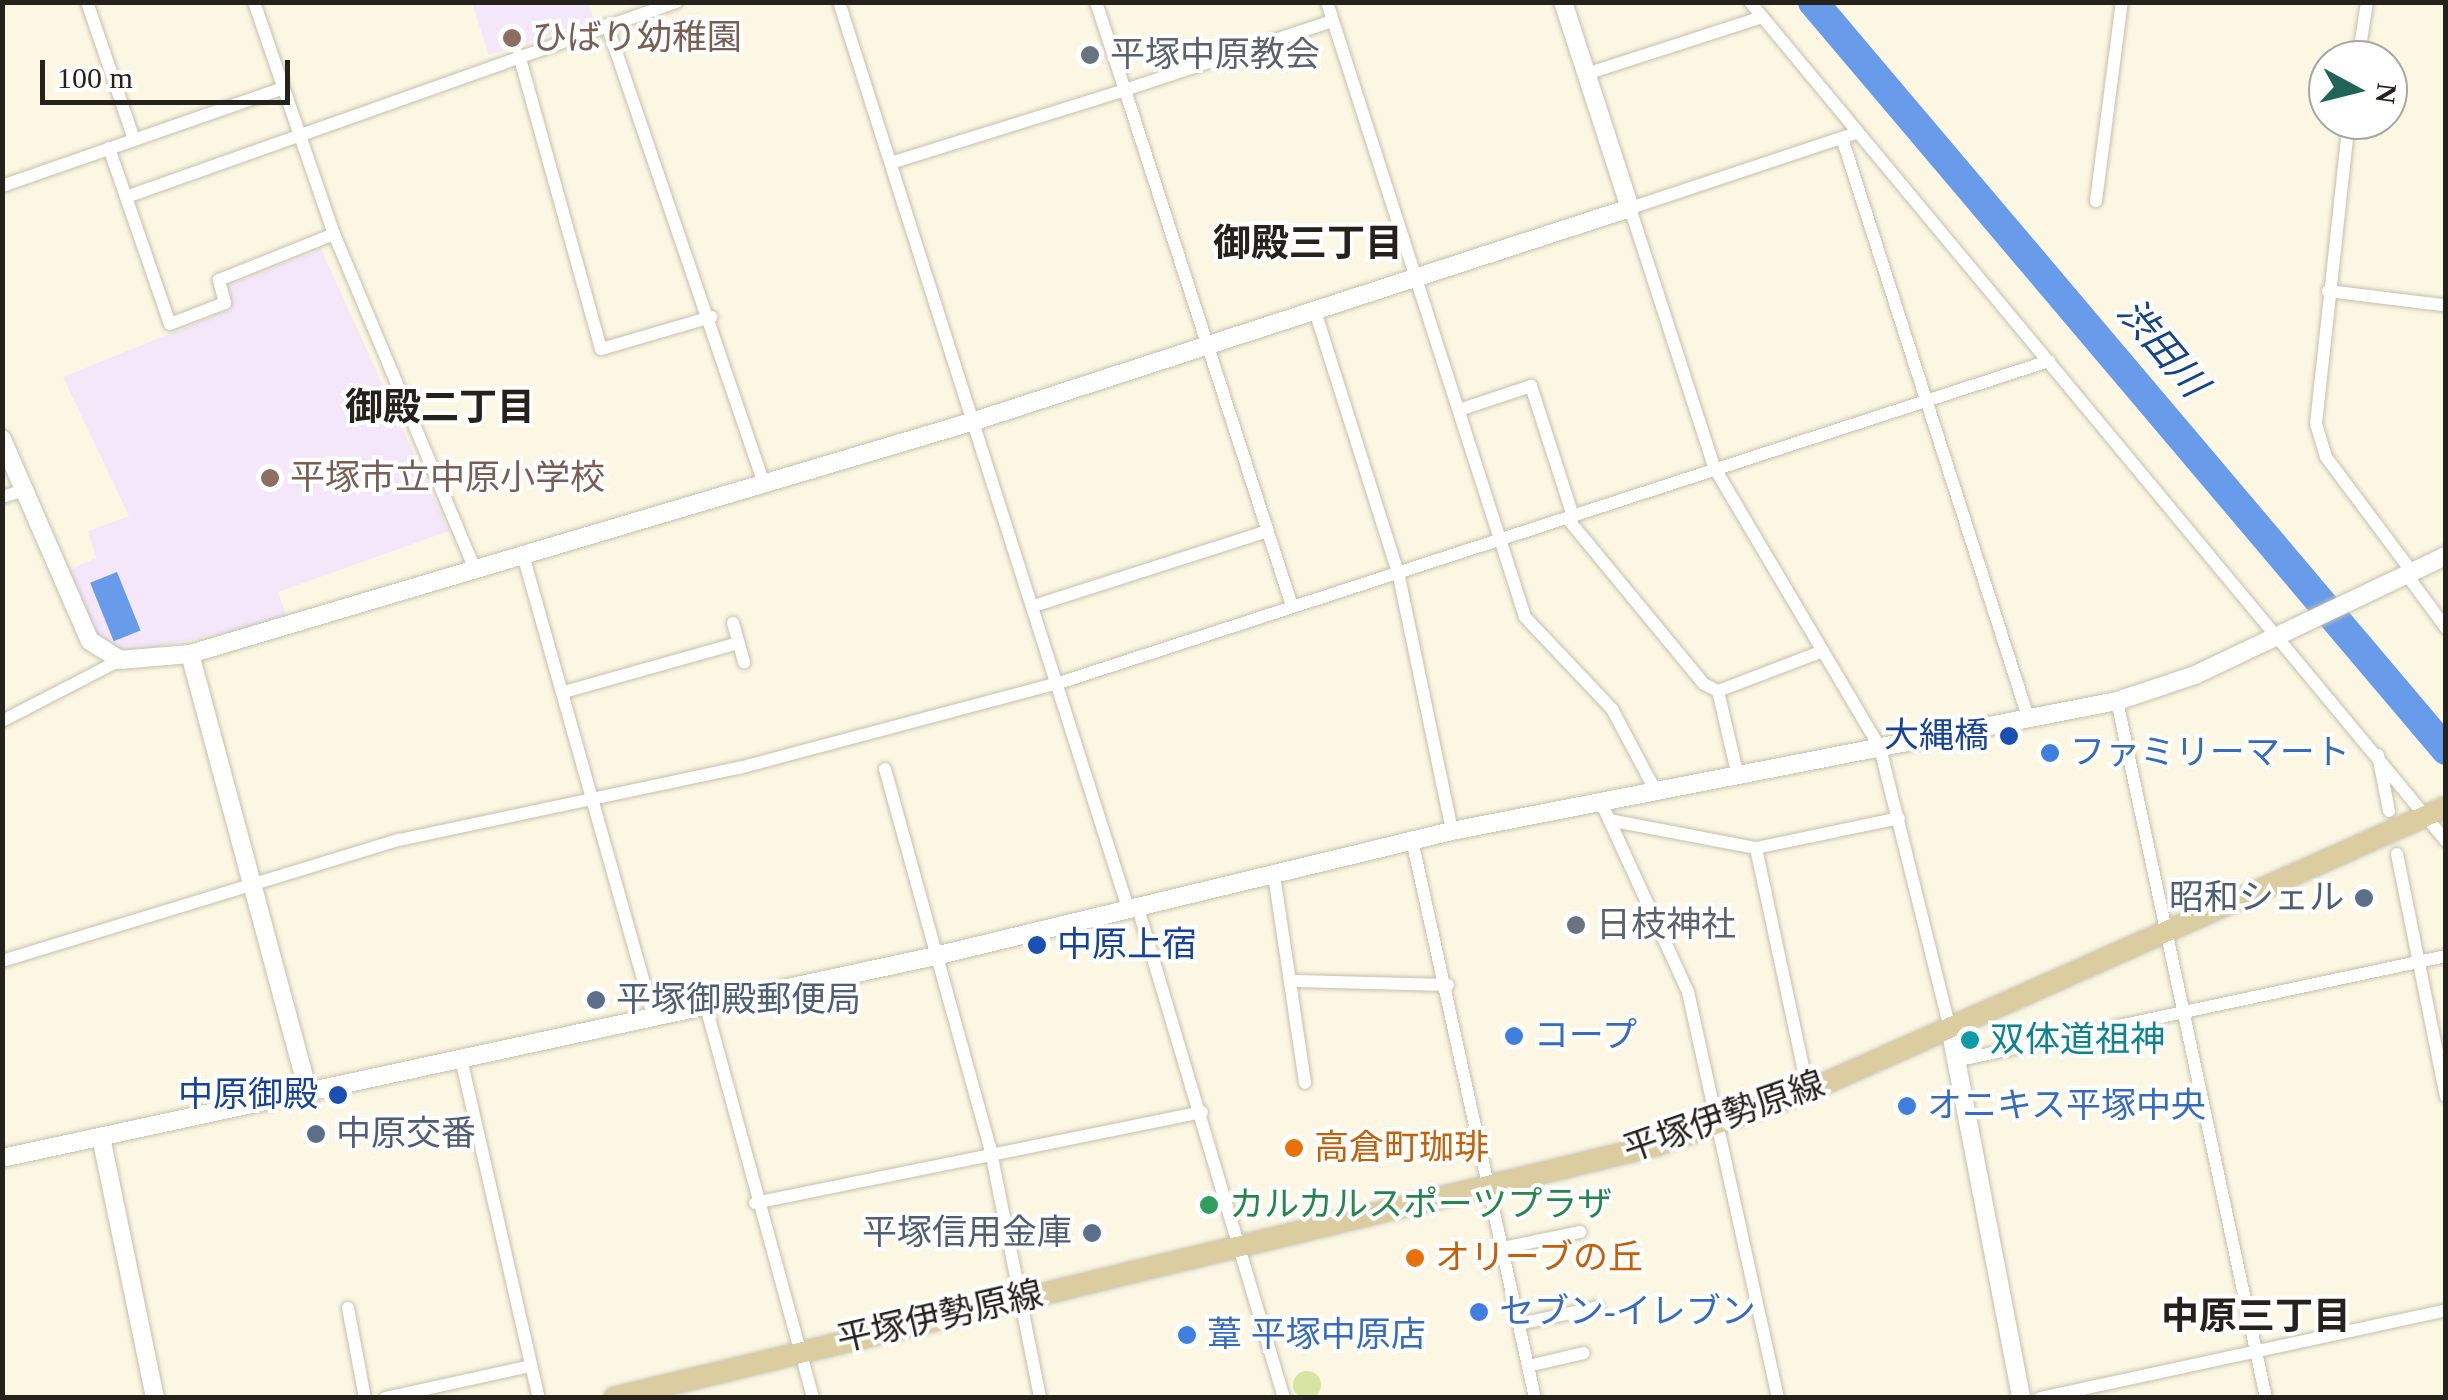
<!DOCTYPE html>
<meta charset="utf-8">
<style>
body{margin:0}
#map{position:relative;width:2448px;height:1400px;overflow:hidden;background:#fcf7e3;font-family:"Times New Roman","Noto Sans JP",serif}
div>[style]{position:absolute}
.education>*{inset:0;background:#f5e7fa}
.green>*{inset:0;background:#d8e4a4}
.round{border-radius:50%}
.water>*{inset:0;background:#689ceb;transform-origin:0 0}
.river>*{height:30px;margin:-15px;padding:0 15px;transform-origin:15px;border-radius:15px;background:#689ceb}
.roads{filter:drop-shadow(0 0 2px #c4c0ac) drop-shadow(0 0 2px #c4c0ac)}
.street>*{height:12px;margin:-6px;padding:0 6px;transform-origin:6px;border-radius:6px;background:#fff}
.secondary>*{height:18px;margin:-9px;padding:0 9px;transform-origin:9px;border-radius:9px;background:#fff}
.primary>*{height:20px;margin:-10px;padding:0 10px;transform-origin:10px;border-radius:10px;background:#dccda1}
.dots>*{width:28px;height:28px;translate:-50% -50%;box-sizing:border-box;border:5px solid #fff;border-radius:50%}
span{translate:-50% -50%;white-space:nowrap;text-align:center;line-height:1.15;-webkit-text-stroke:8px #fff;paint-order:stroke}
.education-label{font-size:35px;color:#785e54}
.left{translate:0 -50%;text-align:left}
.worship-label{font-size:35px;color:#5b616d}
.transit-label{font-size:35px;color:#164399}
.right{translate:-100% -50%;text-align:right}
.shop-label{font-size:35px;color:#366cbe}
.service-label{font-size:35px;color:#4e5e75}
.culture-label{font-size:35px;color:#0d838f}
.street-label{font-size:35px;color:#24221b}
.food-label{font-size:35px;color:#c56008}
.leisure-label{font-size:35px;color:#27864d}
.neighbourhood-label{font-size:38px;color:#24221b;font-weight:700}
.water-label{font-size:38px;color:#134389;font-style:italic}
.frame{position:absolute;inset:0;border:5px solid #24221b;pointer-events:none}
.north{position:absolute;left:2308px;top:40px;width:100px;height:100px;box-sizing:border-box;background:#fff;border:2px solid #a7a7a4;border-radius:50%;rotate:97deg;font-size:28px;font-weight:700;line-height:40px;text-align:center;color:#24221b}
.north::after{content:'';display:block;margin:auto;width:35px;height:45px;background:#1f6456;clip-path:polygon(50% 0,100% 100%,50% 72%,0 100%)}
.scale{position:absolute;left:40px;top:60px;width:250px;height:45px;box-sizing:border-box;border:5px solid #24221b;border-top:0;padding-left:12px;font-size:30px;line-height:35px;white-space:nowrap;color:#24221b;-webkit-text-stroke:8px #fff;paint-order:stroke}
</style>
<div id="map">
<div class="education">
<i style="clip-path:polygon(472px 3px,588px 3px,594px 20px,489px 55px)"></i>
<i style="clip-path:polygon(321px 249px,449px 531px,278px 592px,288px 621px,123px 653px,91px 632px,67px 571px,96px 558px,88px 531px,129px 516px,63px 377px,231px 309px,229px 285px)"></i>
</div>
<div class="green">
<i class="round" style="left:1293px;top:1371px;width:28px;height:28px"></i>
</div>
<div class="water">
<i style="left:117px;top:572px;width:63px;height:29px;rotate:68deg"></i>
</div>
<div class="river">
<i style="left:1813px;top:2px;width:980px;rotate:49.76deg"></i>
</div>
<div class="roads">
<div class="street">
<i style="left:87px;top:2px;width:145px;rotate:71.1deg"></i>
<i style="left:254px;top:2px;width:245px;rotate:71deg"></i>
<i style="left:334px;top:234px;width:364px;rotate:67.2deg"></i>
<i style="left:839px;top:2px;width:954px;rotate:72.31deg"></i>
<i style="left:1096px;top:2px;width:93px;rotate:71.8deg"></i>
<i style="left:1125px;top:90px;width:218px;rotate:-18.4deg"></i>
<i style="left:1327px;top:2px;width:646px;rotate:72.15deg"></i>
<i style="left:1525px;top:617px;width:127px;rotate:46.6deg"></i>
<i style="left:1612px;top:709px;width:92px;rotate:62deg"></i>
<i style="left:1750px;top:2px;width:1090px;rotate:50.32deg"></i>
<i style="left:607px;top:25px;width:484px;rotate:71.1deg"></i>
<i style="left:519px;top:55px;width:305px;rotate:74.4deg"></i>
<i style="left:601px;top:349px;width:115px;rotate:-16.2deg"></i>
<i style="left:2358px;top:60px;width:59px;rotate:-81.2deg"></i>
<i style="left:1586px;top:74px;width:185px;rotate:-17.9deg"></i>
<i style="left:2349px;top:120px;width:306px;rotate:96.2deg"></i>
<i style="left:2316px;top:424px;width:34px;rotate:73deg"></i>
<i style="left:2326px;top:457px;width:144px;rotate:53.2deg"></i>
<i style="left:1856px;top:133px;width:238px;rotate:161.6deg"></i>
<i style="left:1630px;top:208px;width:272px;rotate:72deg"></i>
<i style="left:1714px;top:467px;width:326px;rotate:59.4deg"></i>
<i style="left:1880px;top:748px;width:289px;rotate:76deg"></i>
<i style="left:1842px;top:138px;width:611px;rotate:72.19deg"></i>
<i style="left:109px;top:148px;width:186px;rotate:70.9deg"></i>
<i style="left:170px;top:324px;width:59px;rotate:-20.9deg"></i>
<i style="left:225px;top:303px;width:24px;rotate:-105deg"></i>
<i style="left:219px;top:280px;width:124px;rotate:-21.8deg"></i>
<i style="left:894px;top:162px;width:242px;rotate:-17.3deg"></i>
<i style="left:1125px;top:90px;width:542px;rotate:72.07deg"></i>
<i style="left:2px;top:186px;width:298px;rotate:-19.2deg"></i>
<i style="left:126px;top:197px;width:584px;rotate:-19.52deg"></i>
<i style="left:2096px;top:201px;width:201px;rotate:-82.6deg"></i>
<i style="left:2328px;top:291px;width:115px;rotate:7deg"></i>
<i style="left:1315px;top:311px;width:274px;rotate:72.4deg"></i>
<i style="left:1398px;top:572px;width:265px;rotate:78.2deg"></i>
<i style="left:1462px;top:409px;width:73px;rotate:-18.4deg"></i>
<i style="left:1531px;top:386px;width:137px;rotate:72.1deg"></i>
<i style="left:2px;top:497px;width:24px;rotate:-17deg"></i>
<i style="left:1567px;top:518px;width:215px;rotate:50.5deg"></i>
<i style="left:1704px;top:684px;width:16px;rotate:27deg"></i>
<i style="left:1718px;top:691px;width:112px;rotate:-20.9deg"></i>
<i style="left:523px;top:555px;width:478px;rotate:74.2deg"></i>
<i style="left:2407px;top:575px;width:66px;rotate:53.7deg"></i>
<i style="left:1037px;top:605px;width:242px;rotate:-17.8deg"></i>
<i style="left:733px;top:623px;width:41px;rotate:74.2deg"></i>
<i style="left:1718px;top:691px;width:83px;rotate:76.8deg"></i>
<i style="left:564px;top:692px;width:181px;rotate:-15.7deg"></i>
<i style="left:2117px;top:701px;width:713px;rotate:77.93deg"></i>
<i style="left:2px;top:721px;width:133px;rotate:-27.3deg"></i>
<i style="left:2378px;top:755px;width:57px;rotate:78.9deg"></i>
<i style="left:885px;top:769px;width:392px;rotate:74.5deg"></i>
<i style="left:990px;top:1147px;width:256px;rotate:78.7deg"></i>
<i style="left:1601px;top:802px;width:209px;rotate:65.4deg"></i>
<i style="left:1688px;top:992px;width:416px;rotate:77.5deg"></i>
<i style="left:1609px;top:820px;width:150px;rotate:10.8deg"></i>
<i style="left:1756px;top:848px;width:146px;rotate:-11.8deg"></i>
<i style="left:1412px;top:840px;width:571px;rotate:77.57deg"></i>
<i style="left:1756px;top:848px;width:249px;rotate:77.9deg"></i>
<i style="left:2397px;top:854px;width:247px;rotate:78.6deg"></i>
<i style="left:1274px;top:875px;width:210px;rotate:81.5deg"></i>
<i style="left:1138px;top:908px;width:511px;rotate:73.41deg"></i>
<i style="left:2px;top:961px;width:415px;rotate:-17deg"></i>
<i style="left:399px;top:840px;width:348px;rotate:-12deg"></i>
<i style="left:739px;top:768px;width:334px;rotate:-14.9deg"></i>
<i style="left:1062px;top:682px;width:1038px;rotate:-18.02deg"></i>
<i style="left:1293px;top:981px;width:155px;rotate:1.5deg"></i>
<i style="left:705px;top:1003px;width:409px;rotate:74.7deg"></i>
<i style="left:1955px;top:1061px;width:502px;rotate:-12.07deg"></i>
<i style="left:462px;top:1063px;width:344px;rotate:77.1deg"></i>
<i style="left:755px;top:1203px;width:456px;rotate:-11.5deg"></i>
<i style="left:1503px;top:1248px;width:79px;rotate:-11.7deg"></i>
<i style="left:348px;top:1308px;width:92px;rotate:79.3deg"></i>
<i style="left:1519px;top:1324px;width:81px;rotate:-12.1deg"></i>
<i style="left:1528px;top:1366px;width:57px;rotate:-13.1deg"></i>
<i style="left:385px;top:1398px;width:149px;rotate:-12.4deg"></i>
<i style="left:2040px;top:1398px;width:415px;rotate:-12.2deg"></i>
</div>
<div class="secondary">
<i style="left:2px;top:439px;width:220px;rotate:66.5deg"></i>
<i style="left:90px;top:641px;width:36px;rotate:32deg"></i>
<i style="left:120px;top:660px;width:70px;rotate:-4.9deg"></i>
<i style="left:190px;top:654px;width:822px;rotate:-16.54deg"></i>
<i style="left:978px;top:420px;width:686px;rotate:-18.01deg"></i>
<i style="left:1630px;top:208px;width:217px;rotate:-108deg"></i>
<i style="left:190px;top:654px;width:458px;rotate:74.9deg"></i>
<i style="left:1950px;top:1028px;width:377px;rotate:79.1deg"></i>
<i style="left:101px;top:1137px;width:267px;rotate:78.3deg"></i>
<i style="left:2px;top:1158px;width:950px;rotate:-12.21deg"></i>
<i style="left:931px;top:957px;width:536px;rotate:-13.6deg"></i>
<i style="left:1452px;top:831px;width:678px;rotate:-11.06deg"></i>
<i style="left:2117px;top:701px;width:82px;rotate:-18.4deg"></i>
<i style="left:2195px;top:675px;width:278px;rotate:-25.4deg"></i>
</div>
<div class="primary">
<i style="left:614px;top:1398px;width:1073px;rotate:-13.63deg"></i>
<i style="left:1657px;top:1145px;width:160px;rotate:-19.7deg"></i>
<i style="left:1808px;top:1091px;width:698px;rotate:-24deg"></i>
</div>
</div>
<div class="dots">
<i style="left:512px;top:38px;background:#8d6e63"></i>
<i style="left:1090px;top:55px;background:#6b7280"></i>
<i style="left:270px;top:478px;background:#8d6e63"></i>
<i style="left:2009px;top:736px;background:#1a4fb4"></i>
<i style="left:2050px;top:753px;background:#3f7fe0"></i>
<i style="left:2364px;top:898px;background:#5c6f8a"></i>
<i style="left:1576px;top:925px;background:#6b7280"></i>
<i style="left:1037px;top:945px;background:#1a4fb4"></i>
<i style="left:596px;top:1000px;background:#5c6f8a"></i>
<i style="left:1514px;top:1036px;background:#3f7fe0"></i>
<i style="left:1970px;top:1040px;background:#0f9aa8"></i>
<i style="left:338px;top:1095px;background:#1a4fb4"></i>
<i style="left:1907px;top:1106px;background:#3f7fe0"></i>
<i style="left:316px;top:1134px;background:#5c6f8a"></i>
<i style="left:1294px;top:1148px;background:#e8710a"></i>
<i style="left:1209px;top:1205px;background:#2e9e5b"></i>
<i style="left:1092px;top:1233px;background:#5c6f8a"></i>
<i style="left:1415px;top:1258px;background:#e8710a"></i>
<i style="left:1479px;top:1312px;background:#3f7fe0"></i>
<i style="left:1187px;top:1335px;background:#3f7fe0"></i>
</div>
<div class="education-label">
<span class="left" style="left:532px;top:38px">ひばり幼稚園</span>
<span class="left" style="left:290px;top:478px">平塚市立中原小学校</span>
</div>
<div class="worship-label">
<span class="left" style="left:1110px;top:55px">平塚中原教会</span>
<span class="left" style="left:1596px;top:925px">日枝神社</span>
</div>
<div class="transit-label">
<span class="right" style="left:1989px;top:736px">大縄橋</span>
<span class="left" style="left:1057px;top:945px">中原上宿</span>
<span class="right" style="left:318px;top:1095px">中原御殿</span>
</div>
<div class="shop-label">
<span class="left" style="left:2070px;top:753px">ファミリーマート</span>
<span class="left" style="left:1534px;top:1036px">コープ</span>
<span class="left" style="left:1927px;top:1106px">オニキス平塚中央</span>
<span class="left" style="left:1499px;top:1312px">セブン-イレブン</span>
<span class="left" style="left:1207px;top:1335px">葦 平塚中原店</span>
</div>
<div class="service-label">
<span class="right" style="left:2344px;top:898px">昭和シェル</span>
<span class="left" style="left:616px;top:1000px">平塚御殿郵便局</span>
<span class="left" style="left:336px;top:1134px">中原交番</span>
<span class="right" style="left:1072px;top:1233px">平塚信用金庫</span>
</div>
<div class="culture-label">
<span class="left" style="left:1990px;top:1040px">双体道祖神</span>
</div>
<div class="street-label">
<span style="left:1724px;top:1117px;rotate:-19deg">平塚伊勢原線</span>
<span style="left:940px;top:1317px;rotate:-13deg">平塚伊勢原線</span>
</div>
<div class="food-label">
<span class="left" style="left:1314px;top:1148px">高倉町珈琲</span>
<span class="left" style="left:1435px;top:1258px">オリーブの丘</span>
</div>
<div class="leisure-label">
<span class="left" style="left:1229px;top:1205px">カルカルスポーツプラザ</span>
</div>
<div class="neighbourhood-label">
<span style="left:1308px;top:244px">御殿三丁目</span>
<span style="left:440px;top:408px">御殿二丁目</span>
<span style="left:2256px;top:1317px">中原三丁目</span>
</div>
<div class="water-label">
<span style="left:2162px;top:348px;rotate:50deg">渋田川</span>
</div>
<div class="frame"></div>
<div class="north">N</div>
<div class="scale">100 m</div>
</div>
